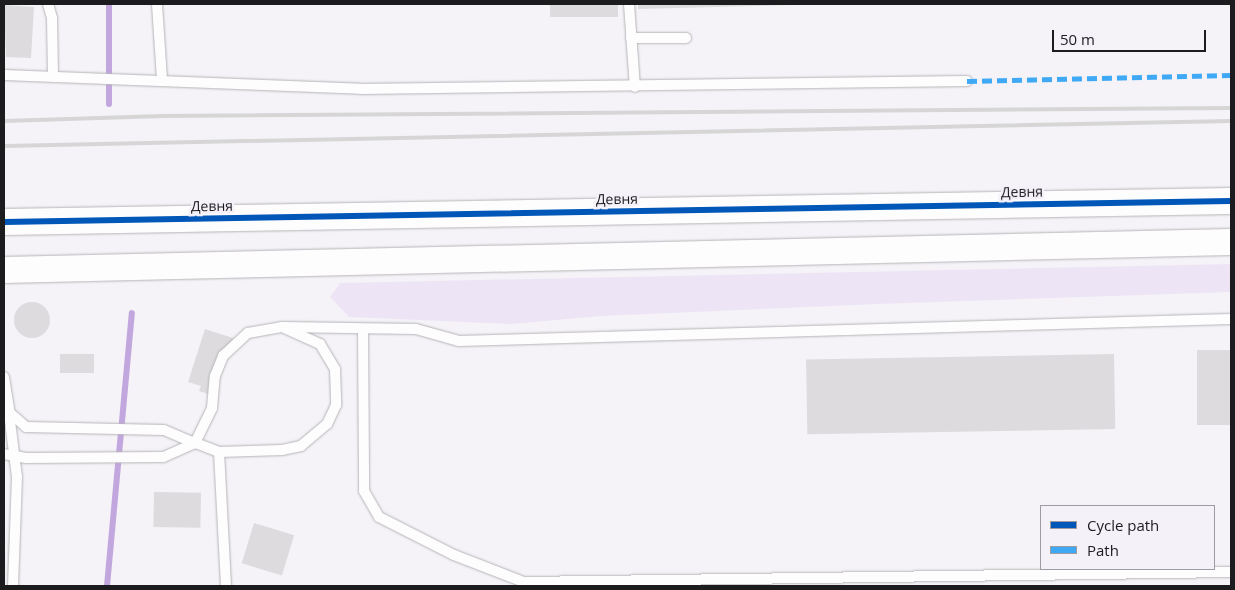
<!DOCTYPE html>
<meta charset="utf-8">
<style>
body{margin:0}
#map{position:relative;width:1235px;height:590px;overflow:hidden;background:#f5f3f7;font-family:"Open Sans",sans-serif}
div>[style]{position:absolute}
.green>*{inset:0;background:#ede5f6}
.stream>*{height:6px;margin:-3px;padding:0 3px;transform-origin:3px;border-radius:3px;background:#c2a6de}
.building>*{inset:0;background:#dddbde;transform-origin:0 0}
.round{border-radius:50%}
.roads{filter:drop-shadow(0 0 1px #b6b4b8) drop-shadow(0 0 1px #b6b4b8)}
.service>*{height:10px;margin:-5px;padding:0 5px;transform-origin:5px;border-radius:5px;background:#fefdfe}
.secondary>*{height:26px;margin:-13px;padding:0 13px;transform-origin:13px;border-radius:13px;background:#fefdfe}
.rail>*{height:4px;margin:-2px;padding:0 2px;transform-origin:2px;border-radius:2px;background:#d6d6d7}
.quiet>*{height:5px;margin-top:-2.5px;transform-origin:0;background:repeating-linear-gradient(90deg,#3fa9f5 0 10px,transparent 0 15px)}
.cycleway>*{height:6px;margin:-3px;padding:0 3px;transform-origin:3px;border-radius:3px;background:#0057b8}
span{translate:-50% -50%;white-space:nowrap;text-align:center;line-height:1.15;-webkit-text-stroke:5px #f5f1f9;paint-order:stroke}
.street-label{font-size:14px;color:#1c1b1e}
.frame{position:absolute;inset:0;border:5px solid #1c1b1e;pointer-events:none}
.legend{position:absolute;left:1040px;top:505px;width:175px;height:65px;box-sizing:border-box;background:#f5f1f9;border:1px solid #9e9ba1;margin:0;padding:6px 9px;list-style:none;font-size:15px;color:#1c1b1e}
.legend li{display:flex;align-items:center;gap:10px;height:25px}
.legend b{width:25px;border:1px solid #9e9ba1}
.scale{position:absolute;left:1052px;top:30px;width:154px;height:22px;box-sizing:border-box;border:2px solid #1c1b1e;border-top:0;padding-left:6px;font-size:15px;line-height:18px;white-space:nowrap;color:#1c1b1e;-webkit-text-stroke:4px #f5f1f9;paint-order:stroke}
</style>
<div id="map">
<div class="green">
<i style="clip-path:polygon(1231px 264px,1231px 292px,878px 304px,601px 316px,512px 324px,349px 317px,330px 297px,340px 283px)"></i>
</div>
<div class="stream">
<i style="left:109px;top:4px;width:100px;rotate:90deg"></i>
<i style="left:107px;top:586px;width:274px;rotate:-84.8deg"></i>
</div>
<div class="building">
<i style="left:550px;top:4px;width:68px;height:13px"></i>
<i style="clip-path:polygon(638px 4px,795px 4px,795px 5px,638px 9px)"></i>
<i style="clip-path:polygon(4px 5px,34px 7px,31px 58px,6px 57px)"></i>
<i class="round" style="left:14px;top:302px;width:36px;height:36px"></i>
<i style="clip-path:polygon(205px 329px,233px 338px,214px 396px,199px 391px,201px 386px,188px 382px)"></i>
<i style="left:1231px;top:350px;width:75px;height:34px;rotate:90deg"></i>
<i style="left:94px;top:354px;width:19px;height:34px;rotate:90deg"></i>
<i style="left:1114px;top:354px;width:75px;height:308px;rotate:89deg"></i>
<i style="left:154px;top:492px;width:47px;height:35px;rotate:1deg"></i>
<i style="left:254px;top:523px;width:42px;height:42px;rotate:17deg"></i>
</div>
<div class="roads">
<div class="service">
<i style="left:48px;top:4px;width:15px;rotate:74deg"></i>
<i style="left:52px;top:18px;width:59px;rotate:89deg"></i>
<i style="left:157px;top:4px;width:75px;rotate:86.2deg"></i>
<i style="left:629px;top:4px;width:83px;rotate:85.9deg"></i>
<i style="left:631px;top:38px;width:55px"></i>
<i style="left:4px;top:75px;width:357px;rotate:2.2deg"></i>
<i style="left:361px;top:89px;width:606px;rotate:-0.76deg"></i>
<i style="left:282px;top:327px;width:134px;rotate:0.9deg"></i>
<i style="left:416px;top:329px;width:45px;rotate:15.6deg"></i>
<i style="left:459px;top:341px;width:772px;rotate:-1.63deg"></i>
<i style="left:282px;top:327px;width:42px;rotate:24.1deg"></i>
<i style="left:320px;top:344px;width:29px;rotate:59deg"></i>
<i style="left:335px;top:369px;width:36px;rotate:88deg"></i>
<i style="left:336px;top:405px;width:21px;rotate:115deg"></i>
<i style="left:327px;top:424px;width:34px;rotate:140deg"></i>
<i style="left:301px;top:446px;width:19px;rotate:168deg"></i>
<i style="left:282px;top:450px;width:63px;rotate:178.2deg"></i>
<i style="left:219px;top:452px;width:26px;rotate:-159deg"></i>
<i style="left:195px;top:443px;width:39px;rotate:-64deg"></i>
<i style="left:212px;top:408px;width:32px;rotate:-85deg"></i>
<i style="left:215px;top:376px;width:22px;rotate:-68deg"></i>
<i style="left:223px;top:356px;width:34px;rotate:-43deg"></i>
<i style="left:248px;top:333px;width:35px;rotate:-10deg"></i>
<i style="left:363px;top:330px;width:161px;rotate:89.6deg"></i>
<i style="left:364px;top:491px;width:30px;rotate:60deg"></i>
<i style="left:379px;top:517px;width:84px;rotate:26.9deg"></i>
<i style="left:454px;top:555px;width:80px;rotate:21.1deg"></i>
<i style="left:4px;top:377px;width:36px;rotate:81deg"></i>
<i style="left:10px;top:413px;width:21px;rotate:41deg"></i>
<i style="left:26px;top:427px;width:138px;rotate:1.2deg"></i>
<i style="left:164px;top:430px;width:34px;rotate:23deg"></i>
<i style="left:195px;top:443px;width:35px;rotate:156deg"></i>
<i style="left:163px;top:457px;width:137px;rotate:179.6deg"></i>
<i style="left:26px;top:458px;width:22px;rotate:-170deg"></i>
<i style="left:9px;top:413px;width:64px;rotate:82.9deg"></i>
<i style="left:17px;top:477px;width:109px;rotate:92.1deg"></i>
<i style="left:219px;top:452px;width:134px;rotate:87deg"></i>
<i style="left:525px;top:582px;width:706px;rotate:-0.81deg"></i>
</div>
<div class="secondary">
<i style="left:4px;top:222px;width:1227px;rotate:-0.98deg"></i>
<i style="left:4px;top:270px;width:1227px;rotate:-1.31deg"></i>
</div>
</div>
<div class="rail">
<i style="left:4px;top:121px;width:159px;rotate:-1.8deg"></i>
<i style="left:163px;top:116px;width:1068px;rotate:-0.43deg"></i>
<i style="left:4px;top:146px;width:1227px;rotate:-1.17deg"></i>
</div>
<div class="quiet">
<i style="left:967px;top:81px;width:264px;rotate:-1.3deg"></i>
</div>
<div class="cycleway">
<i style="left:4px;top:222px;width:1227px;rotate:-0.98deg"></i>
</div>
<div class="street-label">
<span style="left:1022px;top:192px;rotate:-1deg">Девня</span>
<span style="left:617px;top:199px;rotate:-1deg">Девня</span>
<span style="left:212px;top:206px;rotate:-1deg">Девня</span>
</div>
<div class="frame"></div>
<ul class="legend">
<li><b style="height:6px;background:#0057b8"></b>Cycle path</li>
<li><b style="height:6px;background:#3fa9f5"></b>Path</li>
</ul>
<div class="scale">50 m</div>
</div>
